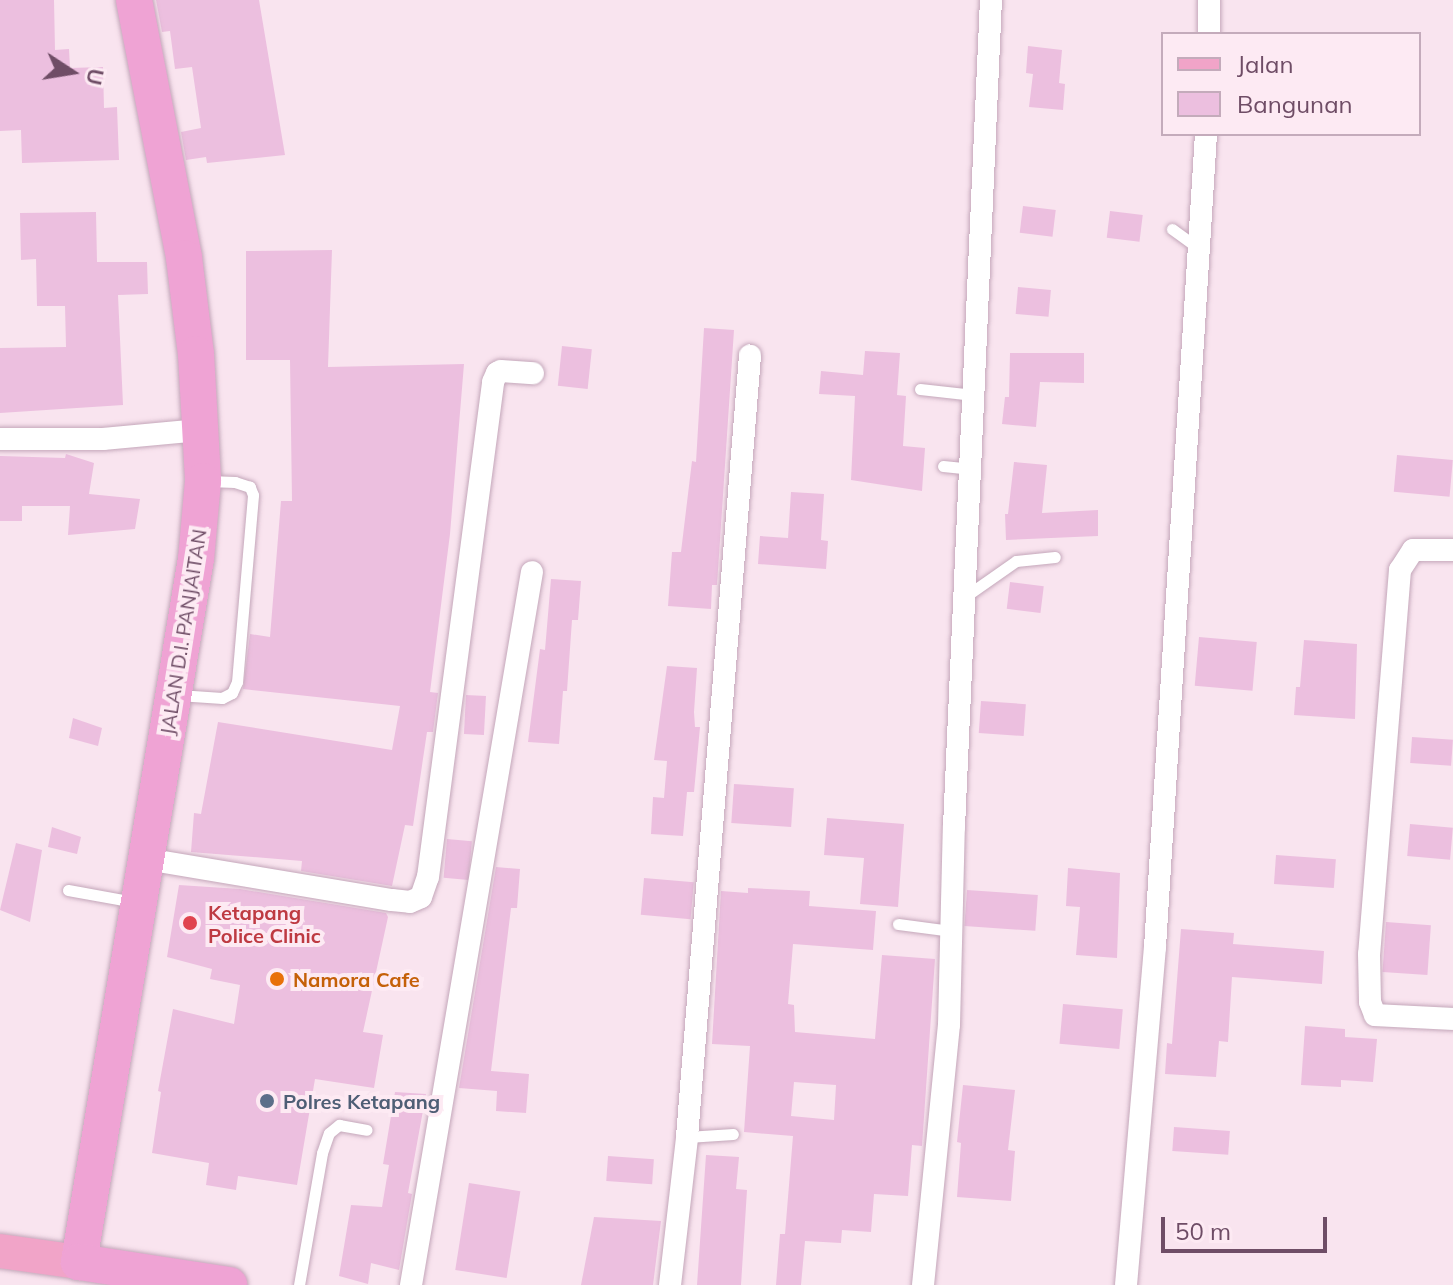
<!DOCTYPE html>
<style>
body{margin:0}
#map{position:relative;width:1453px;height:1285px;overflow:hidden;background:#f9e4ef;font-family:Mulish,sans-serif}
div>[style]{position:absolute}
.building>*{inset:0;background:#ecbfdf;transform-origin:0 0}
.roads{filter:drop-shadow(0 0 2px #c4a7ba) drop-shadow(0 0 2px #c4a7ba)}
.service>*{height:11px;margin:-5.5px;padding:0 5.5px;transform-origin:5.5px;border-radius:5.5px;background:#fff}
.minor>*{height:22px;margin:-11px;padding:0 11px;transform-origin:11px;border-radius:11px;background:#fff}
.primary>*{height:34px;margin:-17px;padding:0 17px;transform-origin:17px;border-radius:17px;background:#f1a4c8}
.trunk>*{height:36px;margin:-18px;padding:0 18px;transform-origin:18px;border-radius:18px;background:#efa3d4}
.dots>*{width:22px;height:22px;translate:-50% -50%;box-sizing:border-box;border:4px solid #fdeaf3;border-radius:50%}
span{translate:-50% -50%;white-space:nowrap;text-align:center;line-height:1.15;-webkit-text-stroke:8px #fdeaf3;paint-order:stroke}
.street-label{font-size:20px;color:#6f4d66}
.health-label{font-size:20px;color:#be3a42;font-weight:700}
.left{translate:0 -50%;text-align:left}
.food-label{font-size:20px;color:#c56008;font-weight:700}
.service-label{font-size:20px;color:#4e5e75;font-weight:700}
.legend{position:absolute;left:1161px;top:32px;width:260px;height:104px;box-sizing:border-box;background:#fdeaf3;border:2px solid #c4abbb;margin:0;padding:10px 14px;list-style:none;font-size:24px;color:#6f4d66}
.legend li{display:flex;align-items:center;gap:16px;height:40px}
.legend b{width:40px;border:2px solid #c4abbb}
.north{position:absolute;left:32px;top:32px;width:80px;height:80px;-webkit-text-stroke:6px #fdeaf3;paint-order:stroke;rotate:102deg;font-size:22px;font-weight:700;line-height:32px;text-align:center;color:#6f4d66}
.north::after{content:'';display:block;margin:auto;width:28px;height:36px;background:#6f4d66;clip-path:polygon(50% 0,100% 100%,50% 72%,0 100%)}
.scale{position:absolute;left:1161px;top:1217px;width:166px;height:36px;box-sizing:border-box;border:4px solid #6f4d66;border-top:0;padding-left:10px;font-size:24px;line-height:28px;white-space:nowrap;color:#6f4d66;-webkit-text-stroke:6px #fdeaf3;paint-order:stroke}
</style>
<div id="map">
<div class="building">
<i style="clip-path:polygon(0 0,54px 0,55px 50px,69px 49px,70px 68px,103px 67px,104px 108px,117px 107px,119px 160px,22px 163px,21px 130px,0 131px)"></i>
<i style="clip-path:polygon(156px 0,259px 0,285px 155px,207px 163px,206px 157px,186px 160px,181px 132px,201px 128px,192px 67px,175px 69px,170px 31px,162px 32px)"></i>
<i style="clip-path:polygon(1028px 46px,1062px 50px,1059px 83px,1065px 84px,1063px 110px,1029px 107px,1033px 74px,1026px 73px)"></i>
<i style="left:1023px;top:206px;width:33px;height:27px;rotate:7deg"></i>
<i style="left:1110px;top:211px;width:33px;height:27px;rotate:7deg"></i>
<i style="clip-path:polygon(96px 212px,97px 262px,147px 262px,148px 294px,118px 295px,123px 405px,0 413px,0 348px,66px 347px,65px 306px,37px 306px,36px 259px,21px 260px,20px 213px)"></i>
<i style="clip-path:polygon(332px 250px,328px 367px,464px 364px,450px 534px,430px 692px,438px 693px,433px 732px,427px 732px,413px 826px,405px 825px,392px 886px,301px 871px,302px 861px,191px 852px,194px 813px,201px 814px,218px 722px,392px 750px,400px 706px,243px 689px,250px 634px,270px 637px,281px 501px,292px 501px,290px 360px,246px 360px,246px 251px)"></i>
<i style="left:1018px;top:287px;width:33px;height:27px;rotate:5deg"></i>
<i style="clip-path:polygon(704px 328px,734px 330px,717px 585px,712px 585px,711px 609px,668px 606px,672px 552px,681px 552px,692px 461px,696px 462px)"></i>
<i style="left:562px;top:346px;width:30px;height:40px;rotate:6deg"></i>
<i style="clip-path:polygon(865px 351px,900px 353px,897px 395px,906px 396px,903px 446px,925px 448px,922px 491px,851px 480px,855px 396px,819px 394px,821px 371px,863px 375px)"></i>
<i style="clip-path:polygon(1010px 353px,1084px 353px,1084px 383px,1040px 382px,1036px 427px,1002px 424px,1005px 397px,1009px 397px)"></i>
<i style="clip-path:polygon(66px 454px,94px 463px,89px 494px,140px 499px,135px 529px,68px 535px,70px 506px,22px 506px,22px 521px,0 521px,0 456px,65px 458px)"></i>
<i style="left:1397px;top:455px;width:56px;height:37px;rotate:5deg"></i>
<i style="clip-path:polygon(1014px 462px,1047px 465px,1042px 513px,1098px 510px,1098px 536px,1006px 540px,1005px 514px,1008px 514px)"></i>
<i style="clip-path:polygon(791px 492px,824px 494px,821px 540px,828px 541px,826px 569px,758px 564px,760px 536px,788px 538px)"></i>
<i style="clip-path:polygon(551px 579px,581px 581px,578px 620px,572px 620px,567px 691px,563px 691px,559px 744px,528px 742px,540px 649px,545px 650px)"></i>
<i style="left:1010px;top:582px;width:34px;height:27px;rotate:7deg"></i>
<i style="left:1199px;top:637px;width:58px;height:49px;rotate:5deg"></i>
<i style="clip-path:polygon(1304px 640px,1357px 644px,1355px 719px,1294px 715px,1296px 687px,1300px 687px)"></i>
<i style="clip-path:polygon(667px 666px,697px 668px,694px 712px,695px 727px,700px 727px,694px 792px,687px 792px,683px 836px,651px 834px,653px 797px,664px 798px,667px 761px,654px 760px)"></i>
<i style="left:466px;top:695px;width:20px;height:39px;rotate:3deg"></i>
<i style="left:981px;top:701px;width:45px;height:32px;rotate:4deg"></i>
<i style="clip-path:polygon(73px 718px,102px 728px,98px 746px,69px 738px)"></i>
<i style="left:1412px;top:737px;width:41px;height:26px;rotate:4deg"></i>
<i style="left:734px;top:784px;width:60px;height:39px;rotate:4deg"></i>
<i style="clip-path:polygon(827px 818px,904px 824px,898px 907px,860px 904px,864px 858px,824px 855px)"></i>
<i style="left:1410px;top:824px;width:43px;height:32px;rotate:5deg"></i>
<i style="clip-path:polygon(52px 827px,81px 837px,77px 854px,48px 847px)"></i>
<i style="left:447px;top:839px;width:25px;height:39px;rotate:5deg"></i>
<i style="clip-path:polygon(16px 843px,42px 850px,30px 922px,0 910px)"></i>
<i style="left:1276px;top:855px;width:60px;height:29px;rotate:4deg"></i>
<i style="clip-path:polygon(496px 867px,520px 869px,517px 908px,511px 908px,491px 1071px,529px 1074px,526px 1113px,496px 1111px,497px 1091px,459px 1088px)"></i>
<i style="clip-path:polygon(1068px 868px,1120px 873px,1117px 958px,1076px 955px,1080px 907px,1066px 906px)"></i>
<i style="left:644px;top:878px;width:50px;height:37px;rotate:5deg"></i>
<i style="clip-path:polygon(179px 885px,240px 889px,386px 913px,388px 917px,363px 1032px,383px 1035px,374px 1088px,315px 1079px,297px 1185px,238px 1176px,236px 1190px,206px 1185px,209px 1163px,152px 1153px,161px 1092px,158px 1091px,173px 1009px,234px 1024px,240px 985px,210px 979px,212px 969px,167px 957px)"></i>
<i style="clip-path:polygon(evenodd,748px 888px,810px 891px,809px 906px,876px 911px,873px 950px,793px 944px,788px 1004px,794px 1005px,795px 1032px,875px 1039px,882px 955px,935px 959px,922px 1146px,912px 1145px,908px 1196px,874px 1194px,871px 1232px,842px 1230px,841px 1243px,805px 1241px,801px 1285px,776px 1285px,780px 1234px,785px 1234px,793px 1136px,744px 1132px,750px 1046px,712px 1044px,721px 891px,748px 893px,748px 888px,794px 1082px,836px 1085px,834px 1120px,791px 1116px,794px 1082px)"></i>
<i style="left:967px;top:890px;width:71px;height:36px;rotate:4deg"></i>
<i style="left:1386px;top:922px;width:45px;height:50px;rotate:4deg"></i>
<i style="clip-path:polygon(1181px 929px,1234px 933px,1233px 944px,1324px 951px,1322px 984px,1232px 977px,1228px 1042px,1219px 1041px,1216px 1077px,1165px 1074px,1167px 1043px,1172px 1044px)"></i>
<i style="left:1063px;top:1004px;width:60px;height:40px;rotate:5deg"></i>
<i style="clip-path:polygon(1305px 1026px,1345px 1029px,1345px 1037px,1377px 1039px,1373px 1082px,1341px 1080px,1341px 1087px,1301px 1085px)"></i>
<i style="clip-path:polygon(963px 1085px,1015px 1090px,1008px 1150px,1015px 1151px,1011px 1201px,957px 1197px,961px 1143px,957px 1142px)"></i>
<i style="clip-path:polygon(395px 1092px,426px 1094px,408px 1193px,412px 1194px,399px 1270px,371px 1263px,368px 1284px,339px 1276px,351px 1205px,382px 1207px,389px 1165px,383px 1164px)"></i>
<i style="left:1174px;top:1127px;width:56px;height:24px;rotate:4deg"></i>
<i style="clip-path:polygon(706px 1155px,739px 1157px,736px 1189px,747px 1190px,741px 1285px,697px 1285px)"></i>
<i style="left:608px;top:1156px;width:46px;height:25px;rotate:4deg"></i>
<i style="left:469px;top:1183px;width:52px;height:88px;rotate:9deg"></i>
<i style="clip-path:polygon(594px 1217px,661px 1221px,653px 1285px,581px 1285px)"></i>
</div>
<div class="roads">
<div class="service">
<i style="left:1172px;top:229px;width:36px;rotate:36deg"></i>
<i style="left:920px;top:389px;width:54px;rotate:6.3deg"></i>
<i style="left:943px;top:466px;width:27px;rotate:6deg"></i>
<i style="left:966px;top:596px;width:61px;rotate:-35deg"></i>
<i style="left:1016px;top:561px;width:39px;rotate:-6deg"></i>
<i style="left:178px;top:695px;width:44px;rotate:3.9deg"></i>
<i style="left:222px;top:698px;width:11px;rotate:-27deg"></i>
<i style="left:232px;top:693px;width:12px;rotate:-66deg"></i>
<i style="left:237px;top:682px;width:188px;rotate:-85.1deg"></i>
<i style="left:253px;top:495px;width:9px;rotate:-111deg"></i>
<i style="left:250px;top:487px;width:16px;rotate:-162deg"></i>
<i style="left:235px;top:482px;width:27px;rotate:-178deg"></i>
<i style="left:68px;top:890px;width:68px;rotate:10.2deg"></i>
<i style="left:898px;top:924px;width:53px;rotate:7.5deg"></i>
<i style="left:687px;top:1137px;width:46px;rotate:-3.7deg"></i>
<i style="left:299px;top:1285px;width:134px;rotate:-80.1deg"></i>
<i style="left:322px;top:1153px;width:21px;rotate:-71deg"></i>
<i style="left:329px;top:1133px;width:13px;rotate:-39deg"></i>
<i style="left:339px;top:1125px;width:28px;rotate:10deg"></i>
</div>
<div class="minor">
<i style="left:1209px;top:34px;width:34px;rotate:-90deg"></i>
<i style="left:0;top:439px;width:103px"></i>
<i style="left:103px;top:439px;width:97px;rotate:-5.3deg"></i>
<i style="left:1453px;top:550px;width:40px;rotate:180deg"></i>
<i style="left:1413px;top:550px;width:24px;rotate:123deg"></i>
<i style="left:1400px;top:570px;width:385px;rotate:94.6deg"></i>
<i style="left:1369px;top:954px;width:48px;rotate:88.8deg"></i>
<i style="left:1370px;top:1002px;width:14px;rotate:69deg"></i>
<i style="left:1375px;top:1015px;width:78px;rotate:2.9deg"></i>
<i style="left:146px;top:859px;width:249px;rotate:9.5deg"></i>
<i style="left:392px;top:900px;width:18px;rotate:6deg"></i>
<i style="left:410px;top:902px;width:12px;rotate:-24deg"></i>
<i style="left:421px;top:897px;width:21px;rotate:-71deg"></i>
<i style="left:428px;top:877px;width:499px;rotate:-82.5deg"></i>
<i style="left:493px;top:382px;width:10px;rotate:-66deg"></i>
<i style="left:497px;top:373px;width:4px;rotate:-27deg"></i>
<i style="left:501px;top:371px;width:32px;rotate:4deg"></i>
<i style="left:411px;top:1285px;width:723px;rotate:-80.37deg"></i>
<i style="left:670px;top:1285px;width:149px;rotate:-83.4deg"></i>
<i style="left:687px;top:1137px;width:784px;rotate:-85.39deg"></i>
<i style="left:923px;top:1285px;width:261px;rotate:-84.3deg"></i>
<i style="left:949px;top:1025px;width:198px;rotate:-88.6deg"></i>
<i style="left:954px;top:827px;width:828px;rotate:-87.44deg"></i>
<i style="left:1126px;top:1285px;width:339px;rotate:-85.1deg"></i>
<i style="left:1155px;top:947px;width:815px;rotate:-86.41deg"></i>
</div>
<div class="primary">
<i style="left:0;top:1251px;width:80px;rotate:7.9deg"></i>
</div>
<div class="trunk">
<i style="left:134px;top:0;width:263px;rotate:79deg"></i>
<i style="left:184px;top:258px;width:97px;rotate:82.9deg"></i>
<i style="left:196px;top:354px;width:127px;rotate:86.8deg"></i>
<i style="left:203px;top:481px;width:78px;rotate:95.1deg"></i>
<i style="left:196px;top:559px;width:713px;rotate:99.45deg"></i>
<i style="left:79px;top:1262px;width:152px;rotate:8.7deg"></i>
</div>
</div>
<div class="dots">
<i style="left:190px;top:923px;background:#e0444e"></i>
<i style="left:277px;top:979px;background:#e8710a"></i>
<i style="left:267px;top:1101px;background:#5c6f8a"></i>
</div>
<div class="street-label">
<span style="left:183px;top:632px;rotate:-81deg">JALAN D.I. PANJAITAN</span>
</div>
<div class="health-label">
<span class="left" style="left:208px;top:924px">Ketapang<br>Police Clinic</span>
</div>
<div class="food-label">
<span class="left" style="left:293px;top:979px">Namora Cafe</span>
</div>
<div class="service-label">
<span class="left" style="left:283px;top:1101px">Polres Ketapang</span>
</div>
<ul class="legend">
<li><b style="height:10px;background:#f1a4c8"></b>Jalan</li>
<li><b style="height:22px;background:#ecbfdf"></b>Bangunan</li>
</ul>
<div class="north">U</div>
<div class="scale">50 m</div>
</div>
